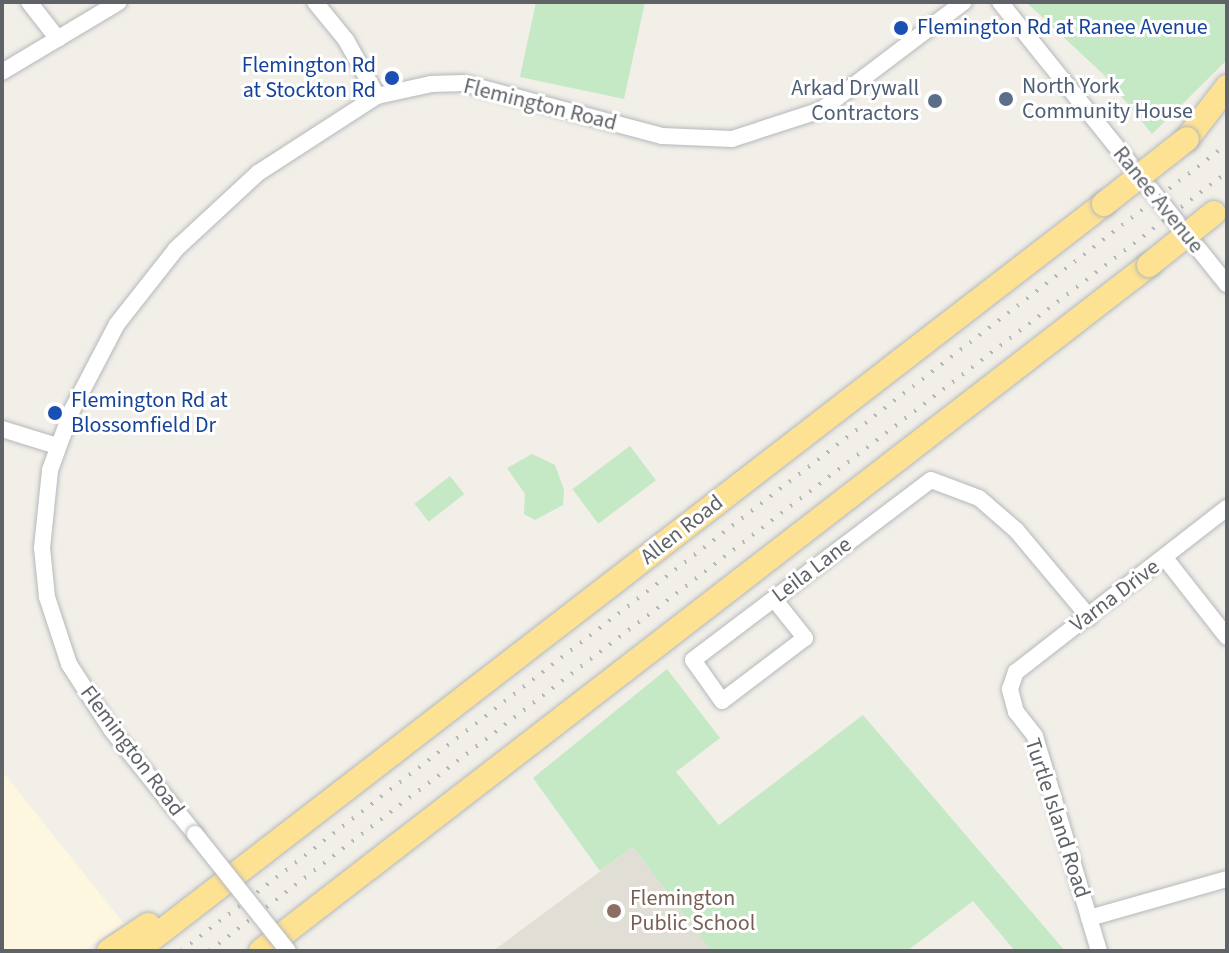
<!DOCTYPE html>
<style>
body{margin:0}
#map{position:relative;width:1229px;height:953px;overflow:hidden;background:#f1efe8;font-family:"Source Sans 3",sans-serif}
div>[style]{position:absolute}
.commercial>*{inset:0;background:#fef7e0}
.education>*{inset:0;background:#e1ded6}
.green>*{inset:0;background:#c5e8c5;transform-origin:0 0}
.roads{filter:drop-shadow(0 0 2px #b5b8bc) drop-shadow(0 0 2px #b5b8bc)}
.minor>*{height:16px;margin:-8px;padding:0 8px;transform-origin:8px;border-radius:8px;background:#fff}
.highway>*{height:24px;margin:-12px;padding:0 12px;transform-origin:12px;border-radius:12px;background:#fde293}
.rail>*{height:4px;margin-top:-2px;transform-origin:0;background:repeating-linear-gradient(90deg,#b6b7b8 0 2px,transparent 0 12px)}
.bridges{filter:drop-shadow(0 0 2px #b5b8bc) drop-shadow(0 0 2px #b5b8bc)}
.minor-bridge>*{height:16px;margin:-8px;padding:0 8px;transform-origin:8px;border-radius:8px;background:#fff}
.highway-bridge>*{height:24px;margin:-12px;padding:0 12px;transform-origin:12px;border-radius:12px;background:#fde293}
.dots>*{width:22px;height:22px;translate:-50% -50%;box-sizing:border-box;border:4px solid #fff;border-radius:50%}
span{translate:-50% -50%;white-space:nowrap;text-align:center;line-height:1.15;-webkit-text-stroke:6px #fff;paint-order:stroke}
.transit-label{font-size:22px;color:#164399}
.left{translate:0 -50%;text-align:left}
.right{translate:-100% -50%;text-align:right}
.service-label{font-size:22px;color:#4e5e75}
.street-label{font-size:22px;color:#5f6368}
.education-label{font-size:22px;color:#785e54}
.frame{position:absolute;inset:0;border:4px solid #5f6368;pointer-events:none}
</style>
<div id="map">
<div class="commercial">
<i style="clip-path:polygon(2px 771px,124px 924px,83px 951px,2px 951px)"></i>
</div>
<div class="education">
<i style="clip-path:polygon(633px 847px,711px 951px,493px 951px)"></i>
</div>
<div class="green">
<i style="clip-path:polygon(536px 2px,645px 2px,624px 99px,520px 77px)"></i>
<i style="clip-path:polygon(1026px 2px,1227px 2px,1227px 60px,1152px 134px,1104px 75px)"></i>
<i style="left:630px;top:446px;width:43px;height:72px;rotate:53deg"></i>
<i style="clip-path:polygon(532px 454px,555px 465px,564px 490px,563px 505px,535px 520px,524px 514px,525px 494px,507px 468px)"></i>
<i style="left:450px;top:476px;width:23px;height:45px;rotate:52deg"></i>
<i style="clip-path:polygon(667px 669px,720px 738px,676px 772px,719px 825px,863px 715px,1065px 951px,1015px 951px,973px 901px,907px 951px,711px 951px,633px 847px,600px 871px,533px 778px)"></i>
</div>
<div class="roads">
<div class="minor">
<i style="left:29px;top:2px;width:47px;rotate:51.9deg"></i>
<i style="left:315px;top:2px;width:49px;rotate:50.8deg"></i>
<i style="left:346px;top:40px;width:64px;rotate:61deg"></i>
<i style="left:1000px;top:2px;width:362px;rotate:51.2deg"></i>
<i style="left:2px;top:72px;width:136px;rotate:-30.9deg"></i>
<i style="left:2px;top:429px;width:58px;rotate:17.2deg"></i>
<i style="left:1165px;top:558px;width:100px;rotate:51.9deg"></i>
<i style="left:774px;top:599px;width:50px;rotate:51.5deg"></i>
<i style="left:805px;top:638px;width:104px;rotate:142.8deg"></i>
<i style="left:722px;top:701px;width:50px;rotate:-125.3deg"></i>
<i style="left:693px;top:660px;width:298px;rotate:-37.1deg"></i>
<i style="left:931px;top:480px;width:51px;rotate:20.6deg"></i>
<i style="left:979px;top:498px;width:49px;rotate:40.9deg"></i>
<i style="left:1016px;top:530px;width:114px;rotate:50deg"></i>
<i style="left:195px;top:834px;width:134px;rotate:-128.7deg"></i>
<i style="left:111px;top:729px;width:77px;rotate:-122.9deg"></i>
<i style="left:69px;top:664px;width:71px;rotate:-108.2deg"></i>
<i style="left:47px;top:597px;width:49px;rotate:-95.8deg"></i>
<i style="left:42px;top:548px;width:78px;rotate:-84.1deg"></i>
<i style="left:50px;top:470px;width:64px;rotate:-69.9deg"></i>
<i style="left:72px;top:410px;width:97px;rotate:-62.4deg"></i>
<i style="left:117px;top:324px;width:95px;rotate:-51.8deg"></i>
<i style="left:176px;top:249px;width:112px;rotate:-42.8deg"></i>
<i style="left:258px;top:173px;width:142px;rotate:-32.9deg"></i>
<i style="left:377px;top:96px;width:55px;rotate:-12.5deg"></i>
<i style="left:431px;top:84px;width:32px;rotate:-2deg"></i>
<i style="left:463px;top:83px;width:206px;rotate:14.9deg"></i>
<i style="left:662px;top:136px;width:70px;rotate:2.5deg"></i>
<i style="left:732px;top:139px;width:94px;rotate:-18deg"></i>
<i style="left:821px;top:110px;width:179px;rotate:-37.1deg"></i>
<i style="left:1089px;top:918px;width:143px;rotate:-15.8deg"></i>
<i style="left:1099px;top:951px;width:224px;rotate:-106.6deg"></i>
<i style="left:1035px;top:736px;width:31px;rotate:-128deg"></i>
<i style="left:1016px;top:712px;width:24px;rotate:-105deg"></i>
<i style="left:1010px;top:689px;width:18px;rotate:-71deg"></i>
<i style="left:1016px;top:672px;width:267px;rotate:-37.9deg"></i>
</div>
<div class="highway">
<i style="left:1187px;top:139px;width:66px;rotate:-52.4deg"></i>
<i style="left:109px;top:951px;width:47px;rotate:-33.7deg"></i>
<i style="left:136px;top:951px;width:1223px;rotate:-37.66deg"></i>
<i style="left:261px;top:951px;width:1122px;rotate:-37.69deg"></i>
</div>
</div>
<div class="rail">
<i style="left:181px;top:951px;width:1321px;rotate:-37.65deg"></i>
<i style="left:209px;top:951px;width:1282px;rotate:-37.42deg"></i>
</div>
<div class="bridges">
<div class="minor-bridge">
<i style="left:195px;top:834px;width:149px;rotate:51.5deg"></i>
</div>
<div class="highway-bridge">
<i style="left:1104px;top:204px;width:105px;rotate:-38.1deg"></i>
<i style="left:1149px;top:265px;width:83px;rotate:-38.7deg"></i>
</div>
</div>
<div class="dots">
<i style="left:901px;top:28px;background:#1a4fb4"></i>
<i style="left:392px;top:78px;background:#1a4fb4"></i>
<i style="left:1006px;top:99px;background:#5c6f8a"></i>
<i style="left:935px;top:101px;background:#5c6f8a"></i>
<i style="left:55px;top:413px;background:#1a4fb4"></i>
<i style="left:614px;top:911px;background:#8d6e63"></i>
</div>
<div class="transit-label">
<span class="left" style="left:917px;top:28px">Flemington Rd at Ranee Avenue</span>
<span class="right" style="left:376px;top:78px">Flemington Rd<br>at Stockton Rd</span>
<span class="left" style="left:71px;top:413px">Flemington Rd at<br>Blossomfield Dr</span>
</div>
<div class="service-label">
<span class="left" style="left:1022px;top:99px">North York<br>Community House</span>
<span class="right" style="left:919px;top:101px">Arkad Drywall<br>Contractors</span>
</div>
<div class="street-label">
<span style="left:540px;top:105px;rotate:14deg">Flemington Road</span>
<span style="left:1158px;top:200px;rotate:51deg">Ranee Avenue</span>
<span style="left:682px;top:530px;rotate:-38deg">Allen Road</span>
<span style="left:812px;top:570px;rotate:-37deg">Leila Lane</span>
<span style="left:1115px;top:596px;rotate:-37deg">Varna Drive</span>
<span style="left:132px;top:751px;rotate:53deg">Flemington Road</span>
<span style="left:1057px;top:818px;rotate:72deg">Turtle Island Road</span>
</div>
<div class="education-label">
<span class="left" style="left:630px;top:911px">Flemington<br>Public School</span>
</div>
<div class="frame"></div>
</div>
